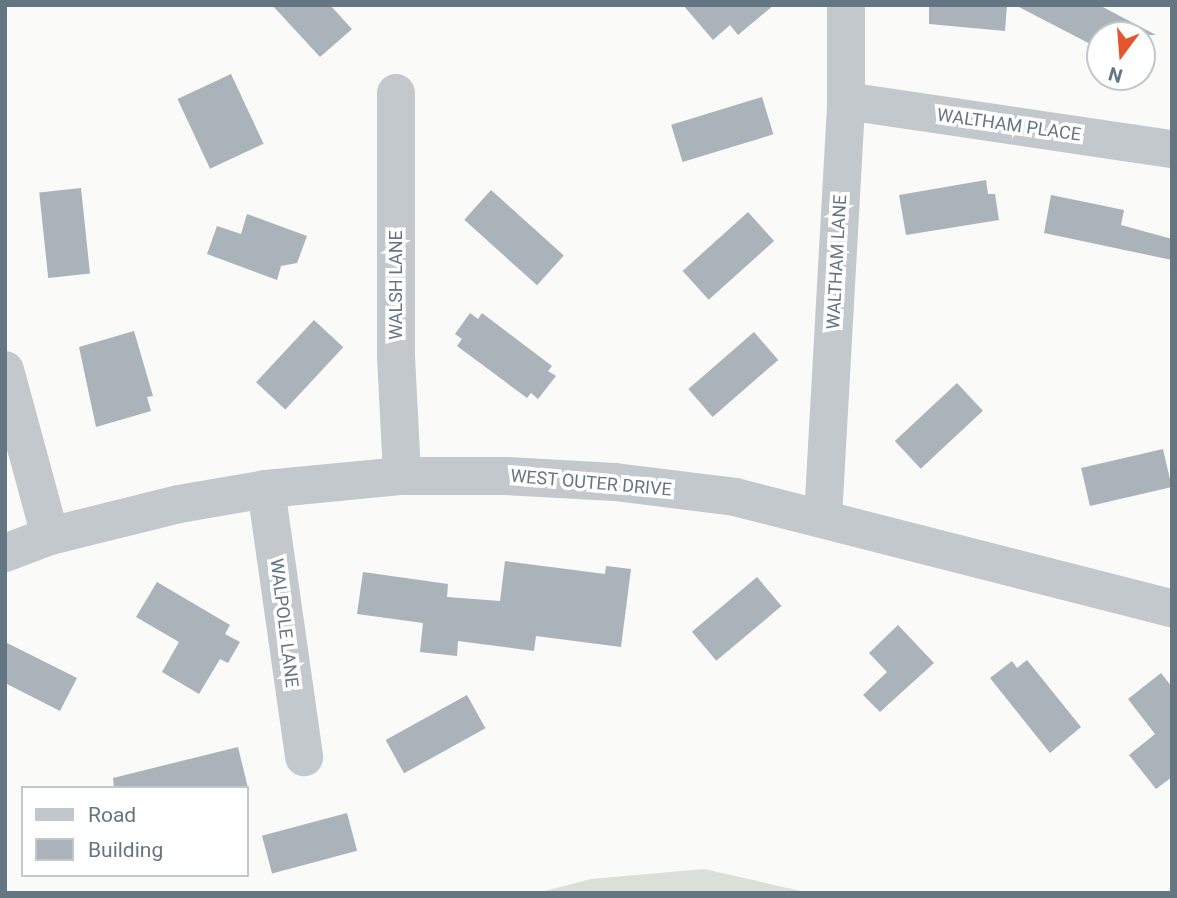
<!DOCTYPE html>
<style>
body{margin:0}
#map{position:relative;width:1177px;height:898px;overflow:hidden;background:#fafaf8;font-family:Roboto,sans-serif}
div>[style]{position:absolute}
.green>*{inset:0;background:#dadfd7}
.building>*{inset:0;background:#aab3b9;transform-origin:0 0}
.minor>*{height:38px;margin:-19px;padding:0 19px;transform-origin:19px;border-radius:19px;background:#c3c8cc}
span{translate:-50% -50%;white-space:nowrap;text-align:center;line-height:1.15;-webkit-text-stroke:7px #fff;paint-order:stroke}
.street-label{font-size:18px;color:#657683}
.frame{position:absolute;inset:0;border:7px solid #657683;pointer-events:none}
.legend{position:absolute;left:21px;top:786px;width:228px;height:91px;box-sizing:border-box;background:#fff;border:2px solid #c1c8cd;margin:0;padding:9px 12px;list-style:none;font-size:21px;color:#657683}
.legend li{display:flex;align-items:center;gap:14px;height:35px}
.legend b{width:35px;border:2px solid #c1c8cd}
.north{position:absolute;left:1086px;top:21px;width:70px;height:70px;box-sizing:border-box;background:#fff;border:2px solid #c1c8cd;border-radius:50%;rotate:196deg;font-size:19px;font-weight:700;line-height:28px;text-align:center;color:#657683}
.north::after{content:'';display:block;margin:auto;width:24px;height:32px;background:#e4572e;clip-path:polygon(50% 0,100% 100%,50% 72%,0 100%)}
</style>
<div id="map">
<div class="green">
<i style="clip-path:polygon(704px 869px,810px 893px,537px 893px,591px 879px)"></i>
</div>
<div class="building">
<i style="clip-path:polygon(272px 5px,330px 5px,352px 29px,320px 57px)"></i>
<i style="clip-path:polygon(683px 5px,774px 5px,738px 35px,730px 25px,713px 40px)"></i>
<i style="clip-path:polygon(929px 5px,1007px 5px,1005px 31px,929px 24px)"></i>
<i style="clip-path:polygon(1015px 5px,1099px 5px,1156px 35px,1100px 35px,1100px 49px)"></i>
<i style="left:231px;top:74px;width:77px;height:59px;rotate:65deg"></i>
<i style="left:762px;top:97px;width:39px;height:95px;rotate:73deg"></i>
<i style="clip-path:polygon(986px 180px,988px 194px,995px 194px,999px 220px,906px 235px,899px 195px)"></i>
<i style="left:81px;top:188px;width:86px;height:42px;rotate:84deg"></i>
<i style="left:491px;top:190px;width:98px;height:40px;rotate:42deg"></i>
<i style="clip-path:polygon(1051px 195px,1124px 210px,1121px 225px,1172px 239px,1172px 260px,1044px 233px)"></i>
<i style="left:748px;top:212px;width:39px;height:88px;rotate:48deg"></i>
<i style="clip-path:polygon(247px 214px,307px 236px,297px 263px,281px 266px,277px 280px,207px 254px,217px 226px,241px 234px)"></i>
<i style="clip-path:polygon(470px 313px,478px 319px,482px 313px,552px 366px,548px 371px,556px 376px,538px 399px,531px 393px,527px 398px,457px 346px,462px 339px,455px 334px)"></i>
<i style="left:314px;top:320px;width:40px;height:85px;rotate:43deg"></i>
<i style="clip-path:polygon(134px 331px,153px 396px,147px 397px,151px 411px,96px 427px,79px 347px)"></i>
<i style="left:754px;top:332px;width:37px;height:87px;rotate:49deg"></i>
<i style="left:957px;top:383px;width:38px;height:85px;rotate:47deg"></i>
<i style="left:1163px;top:449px;width:39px;height:84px;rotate:77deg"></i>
<i style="clip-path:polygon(505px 561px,605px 574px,606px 566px,631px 569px,621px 647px,536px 636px,534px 651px,458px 641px,457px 656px,420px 652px,423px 623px,357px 614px,363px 572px,448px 584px,447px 597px,500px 601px)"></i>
<i style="left:757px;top:577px;width:38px;height:85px;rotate:50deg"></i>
<i style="clip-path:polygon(157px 582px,230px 625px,225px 634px,240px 642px,228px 663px,220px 659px,199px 694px,162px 672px,179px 642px,136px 617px)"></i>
<i style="clip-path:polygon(898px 625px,934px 663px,880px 712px,863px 695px,887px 672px,869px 653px)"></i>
<i style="clip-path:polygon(5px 642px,77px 678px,60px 711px,5px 683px)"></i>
<i style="clip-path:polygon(1027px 660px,1081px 727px,1050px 753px,990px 678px,1012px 661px,1017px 668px)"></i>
<i style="clip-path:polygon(1161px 673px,1172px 687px,1172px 777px,1156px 789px,1129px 755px,1155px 734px,1128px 699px)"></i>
<i style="left:467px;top:695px;width:38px;height:93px;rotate:61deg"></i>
<i style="clip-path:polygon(238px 747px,248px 788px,114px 788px,113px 778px)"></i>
<i style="left:347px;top:813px;width:39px;height:88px;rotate:75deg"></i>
</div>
<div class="minor">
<i style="left:396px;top:93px;width:263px;rotate:90deg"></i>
<i style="left:396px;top:356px;width:120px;rotate:87.1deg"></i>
<i style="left:846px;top:101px;width:330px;rotate:8.4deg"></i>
<i style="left:5px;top:370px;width:172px;rotate:74.8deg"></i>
<i style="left:266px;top:489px;width:271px;rotate:81.9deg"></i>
<i style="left:823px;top:518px;width:418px;rotate:-86.8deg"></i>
<i style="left:846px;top:101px;width:96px;rotate:-90deg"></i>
<i style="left:5px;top:553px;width:48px;rotate:-20.7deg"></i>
<i style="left:50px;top:536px;width:133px;rotate:-13.9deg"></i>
<i style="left:179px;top:504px;width:88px;rotate:-9.8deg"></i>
<i style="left:266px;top:489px;width:137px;rotate:-5.5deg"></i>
<i style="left:402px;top:476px;width:104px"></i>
<i style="left:506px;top:476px;width:109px;rotate:3.2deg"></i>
<i style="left:615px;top:482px;width:121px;rotate:7.1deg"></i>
<i style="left:735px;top:497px;width:451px;rotate:14.3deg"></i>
</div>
<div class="street-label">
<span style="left:1009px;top:125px;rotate:8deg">WALTHAM PLACE</span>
<span style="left:837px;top:262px;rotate:-87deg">WALTHAM LANE</span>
<span style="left:396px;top:285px;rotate:-90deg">WALSH LANE</span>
<span style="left:591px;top:483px;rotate:5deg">WEST OUTER DRIVE</span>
<span style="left:284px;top:623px;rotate:83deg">WALPOLE LANE</span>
</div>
<div class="frame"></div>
<ul class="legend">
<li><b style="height:9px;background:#c3c8cc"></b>Road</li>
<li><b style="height:19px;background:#aab3b9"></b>Building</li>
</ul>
<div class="north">N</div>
</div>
